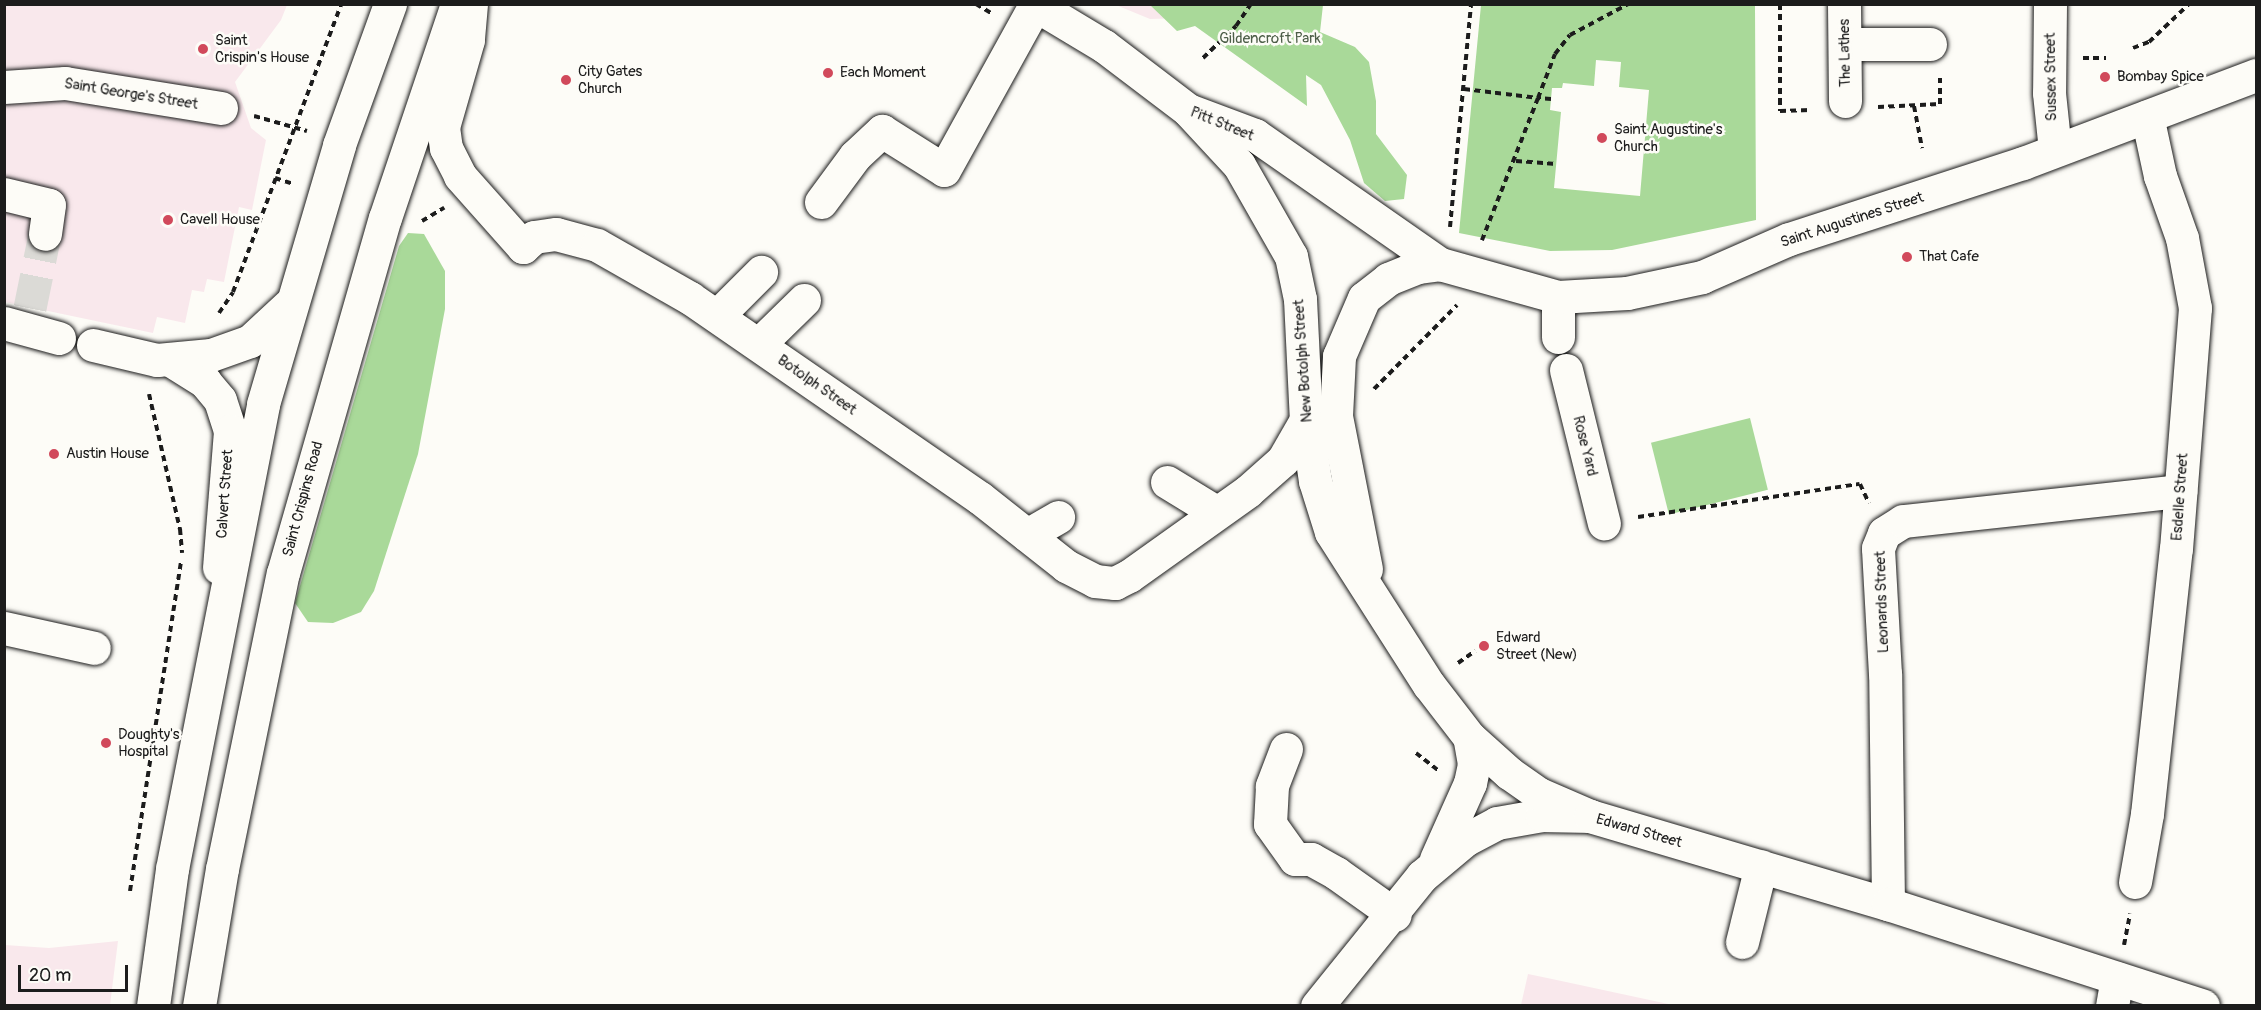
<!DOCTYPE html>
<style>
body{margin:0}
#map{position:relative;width:2261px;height:1010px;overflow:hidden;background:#fdfcf7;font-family:Pangolin,sans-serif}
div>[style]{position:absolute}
.built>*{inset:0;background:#f9e8ec}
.green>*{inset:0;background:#a9d999;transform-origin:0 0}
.minor-tunnel>*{height:33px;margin-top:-16.5px;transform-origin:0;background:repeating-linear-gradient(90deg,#dbdad6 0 33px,transparent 0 49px)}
.path>*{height:4px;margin-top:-2px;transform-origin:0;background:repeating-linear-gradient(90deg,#1c1c1c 0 6px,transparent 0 10.5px)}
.roads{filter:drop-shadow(0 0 2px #1c1c1c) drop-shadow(0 0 2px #1c1c1c)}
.minor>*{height:33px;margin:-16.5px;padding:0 16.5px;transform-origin:16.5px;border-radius:16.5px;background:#fdfcf7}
.major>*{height:33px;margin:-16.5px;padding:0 16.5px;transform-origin:16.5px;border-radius:16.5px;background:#fdfcf7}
.dots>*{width:16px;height:16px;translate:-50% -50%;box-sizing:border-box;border:3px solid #fdfcf7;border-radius:50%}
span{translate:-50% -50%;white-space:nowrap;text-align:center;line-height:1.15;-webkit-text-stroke:5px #fdfcf7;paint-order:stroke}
.park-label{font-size:15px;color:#4d5e48}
.poi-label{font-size:15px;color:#1c1c1c}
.left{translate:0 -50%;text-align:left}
.street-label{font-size:15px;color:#1c1c1c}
.frame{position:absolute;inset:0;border:6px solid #1c1c1c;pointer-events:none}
.scale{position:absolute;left:18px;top:965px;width:110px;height:27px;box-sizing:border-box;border:3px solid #1c1c1c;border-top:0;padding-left:8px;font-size:18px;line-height:21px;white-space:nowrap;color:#1c1c1c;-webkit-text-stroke:4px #fdfcf7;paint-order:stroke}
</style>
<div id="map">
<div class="built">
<i style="clip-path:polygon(5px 5px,287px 5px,281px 20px,235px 82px,251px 128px,266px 140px,252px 210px,239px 207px,224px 282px,207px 279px,204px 292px,192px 290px,185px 323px,157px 317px,153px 333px,5px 302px)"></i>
<i style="clip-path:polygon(1116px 5px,1202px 5px,1184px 18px,1150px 19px)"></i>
<i style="clip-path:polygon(118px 941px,110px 1005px,5px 1005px,5px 945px,49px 948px)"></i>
<i style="clip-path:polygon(1528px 974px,1552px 979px,1673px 1005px,1521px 1005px)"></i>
</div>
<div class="green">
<i style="clip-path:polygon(1150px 5px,1323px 5px,1320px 32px,1355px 47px,1369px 62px,1376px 101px,1376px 134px,1407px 175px,1404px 199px,1385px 201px,1364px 183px,1350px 140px,1321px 85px,1306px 75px,1307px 106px,1195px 26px,1177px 31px)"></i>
<i style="clip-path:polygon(evenodd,1481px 5px,1755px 5px,1756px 220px,1612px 250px,1550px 251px,1459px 233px,1481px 5px,1596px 60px,1621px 62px,1619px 87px,1649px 90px,1640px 196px,1554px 188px,1561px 112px,1550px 110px,1552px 88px,1562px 88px,1563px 83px,1594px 86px,1596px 60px)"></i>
<i style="clip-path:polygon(408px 233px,424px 234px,445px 271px,445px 309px,418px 454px,374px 591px,361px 612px,333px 623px,308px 622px,295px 603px,399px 246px)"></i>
<i style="left:1750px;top:418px;width:74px;height:102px;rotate:76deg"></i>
</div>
<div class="minor-tunnel">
<i style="left:30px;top:308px;width:76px;rotate:-78.5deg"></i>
</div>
<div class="path">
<i style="left:976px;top:4px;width:17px;rotate:31deg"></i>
<i style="left:1780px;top:4px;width:107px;rotate:90deg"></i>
<i style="left:1780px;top:111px;width:31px;rotate:-2deg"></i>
<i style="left:2133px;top:48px;width:17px;rotate:-21deg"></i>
<i style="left:2149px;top:42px;width:55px;rotate:-43.5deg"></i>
<i style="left:1203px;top:58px;width:46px;rotate:-44.1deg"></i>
<i style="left:1236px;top:26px;width:27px;rotate:-56deg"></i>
<i style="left:2083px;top:58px;width:23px"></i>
<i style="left:1464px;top:89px;width:75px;rotate:6.9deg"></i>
<i style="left:1538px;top:98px;width:153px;rotate:111.5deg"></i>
<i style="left:1551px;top:99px;width:13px;rotate:-176deg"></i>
<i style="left:1538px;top:98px;width:47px;rotate:-68.9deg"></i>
<i style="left:1555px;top:54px;width:24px;rotate:-52deg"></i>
<i style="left:1570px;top:35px;width:66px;rotate:-28.1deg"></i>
<i style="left:1914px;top:106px;width:43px;rotate:79.2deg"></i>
<i style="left:1878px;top:107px;width:62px;rotate:-2.8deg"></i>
<i style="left:1940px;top:104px;width:26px;rotate:-90deg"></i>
<i style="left:254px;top:116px;width:55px;rotate:15.8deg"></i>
<i style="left:1516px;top:161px;width:40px;rotate:4.3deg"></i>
<i style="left:275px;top:178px;width:19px;rotate:18deg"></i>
<i style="left:422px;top:221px;width:26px;rotate:-31deg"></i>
<i style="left:1450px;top:227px;width:224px;rotate:-84.6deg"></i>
<i style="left:219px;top:313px;width:25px;rotate:-56deg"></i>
<i style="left:233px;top:292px;width:308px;rotate:-69.4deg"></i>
<i style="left:1374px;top:389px;width:118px;rotate:-45.3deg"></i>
<i style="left:149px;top:394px;width:139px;rotate:77.1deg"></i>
<i style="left:180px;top:529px;width:24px;rotate:85deg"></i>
<i style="left:1638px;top:517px;width:224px;rotate:-8.5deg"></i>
<i style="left:1860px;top:484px;width:21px;rotate:65deg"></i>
<i style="left:1458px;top:663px;width:21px;rotate:-35deg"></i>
<i style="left:1416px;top:753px;width:28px;rotate:38deg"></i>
<i style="left:130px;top:891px;width:334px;rotate:-81.2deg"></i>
<i style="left:2124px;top:945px;width:32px;rotate:-79deg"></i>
</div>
<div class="roads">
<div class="minor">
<i style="left:471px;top:4px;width:36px;rotate:95deg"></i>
<i style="left:468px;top:40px;width:91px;rotate:106deg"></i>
<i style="left:443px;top:127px;width:21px;rotate:82deg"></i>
<i style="left:446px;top:148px;width:31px;rotate:63deg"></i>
<i style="left:460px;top:176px;width:95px;rotate:48.4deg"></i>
<i style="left:523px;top:247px;width:15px;rotate:-42deg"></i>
<i style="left:534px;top:237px;width:22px;rotate:-8deg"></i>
<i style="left:556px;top:234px;width:42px;rotate:15deg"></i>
<i style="left:597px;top:245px;width:107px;rotate:29.7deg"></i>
<i style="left:690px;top:298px;width:352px;rotate:34.6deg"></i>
<i style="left:980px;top:498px;width:110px;rotate:38.3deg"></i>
<i style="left:1066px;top:566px;width:33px;rotate:27deg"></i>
<i style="left:1095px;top:581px;width:20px;rotate:6deg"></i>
<i style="left:1115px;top:583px;width:16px;rotate:-27deg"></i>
<i style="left:1129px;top:576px;width:146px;rotate:-35.5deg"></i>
<i style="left:1248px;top:491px;width:47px;rotate:-41.5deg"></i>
<i style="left:1283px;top:460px;width:46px;rotate:-60.1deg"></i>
<i style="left:1844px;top:4px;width:97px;rotate:89.4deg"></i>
<i style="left:2050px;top:4px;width:89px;rotate:90.6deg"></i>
<i style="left:2049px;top:93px;width:57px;rotate:84deg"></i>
<i style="left:1845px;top:44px;width:85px"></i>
<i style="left:4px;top:87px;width:61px;rotate:-3.8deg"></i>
<i style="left:65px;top:83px;width:158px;rotate:9.1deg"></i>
<i style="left:4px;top:194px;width:46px;rotate:13.7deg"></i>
<i style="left:49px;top:205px;width:29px;rotate:98deg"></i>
<i style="left:821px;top:202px;width:57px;rotate:-53.5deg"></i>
<i style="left:855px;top:156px;width:37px;rotate:-43deg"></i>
<i style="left:882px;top:131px;width:73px;rotate:32.2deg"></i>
<i style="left:944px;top:170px;width:188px;rotate:-61.1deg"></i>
<i style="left:718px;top:315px;width:61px;rotate:-45deg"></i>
<i style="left:4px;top:323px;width:57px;rotate:15.3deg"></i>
<i style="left:1558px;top:337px;width:40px;rotate:-90deg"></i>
<i style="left:759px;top:344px;width:63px;rotate:-44.4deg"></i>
<i style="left:93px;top:345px;width:66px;rotate:13.2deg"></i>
<i style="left:157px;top:360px;width:54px;rotate:-5.3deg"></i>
<i style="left:211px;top:355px;width:41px;rotate:-19.7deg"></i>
<i style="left:250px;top:341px;width:54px;rotate:-42.8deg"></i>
<i style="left:172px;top:361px;width:39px;rotate:32deg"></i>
<i style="left:205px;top:382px;width:23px;rotate:50deg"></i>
<i style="left:220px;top:400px;width:33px;rotate:72deg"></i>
<i style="left:230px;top:431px;width:137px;rotate:94.6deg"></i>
<i style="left:1566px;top:370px;width:158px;rotate:76.1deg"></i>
<i style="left:1167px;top:482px;width:57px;rotate:31.5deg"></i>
<i style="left:1027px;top:535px;width:36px;rotate:-30deg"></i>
<i style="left:4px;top:628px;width:92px;rotate:12.5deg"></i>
<i style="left:1286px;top:749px;width:40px;rotate:111deg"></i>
<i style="left:1272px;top:786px;width:38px;rotate:93deg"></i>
<i style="left:1270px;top:824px;width:43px;rotate:54.5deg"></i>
<i style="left:1295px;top:859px;width:16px"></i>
<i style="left:1311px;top:859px;width:29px;rotate:29deg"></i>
<i style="left:1336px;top:873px;width:72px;rotate:35.4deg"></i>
<i style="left:1436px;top:859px;width:83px;rotate:-65.9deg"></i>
<i style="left:1470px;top:783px;width:19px;rotate:-78deg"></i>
<i style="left:1474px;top:764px;width:27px;rotate:-100deg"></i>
<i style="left:2135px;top:882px;width:69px;rotate:-80deg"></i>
<i style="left:2147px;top:814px;width:267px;rotate:-83.8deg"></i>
<i style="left:2176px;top:549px;width:242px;rotate:-85.5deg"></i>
<i style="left:2195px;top:308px;width:71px;rotate:-100.5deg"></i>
<i style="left:2182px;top:238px;width:66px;rotate:-109.5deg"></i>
<i style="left:2160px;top:176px;width:61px;rotate:-102.2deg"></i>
<i style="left:1888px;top:904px;width:230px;rotate:-90.7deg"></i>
<i style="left:1885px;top:674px;width:126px;rotate:-93.2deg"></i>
<i style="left:1878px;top:548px;width:16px;rotate:-68deg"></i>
<i style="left:1884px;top:533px;width:22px;rotate:-32deg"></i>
<i style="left:1903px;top:521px;width:279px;rotate:-6.2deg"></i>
<i style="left:1742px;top:942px;width:78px;rotate:-76deg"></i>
<i style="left:1317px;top:1006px;width:167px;rotate:-51.1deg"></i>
<i style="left:1422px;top:876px;width:56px;rotate:-39.9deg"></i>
<i style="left:1465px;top:840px;width:36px;rotate:-28deg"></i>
<i style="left:1497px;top:823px;width:46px;rotate:-10.1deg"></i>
<i style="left:1542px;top:815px;width:48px;rotate:1.2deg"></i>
<i style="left:2112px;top:1006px;width:28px;rotate:-80deg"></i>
</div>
<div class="major">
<i style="left:1034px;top:4px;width:82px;rotate:31deg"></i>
<i style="left:1104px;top:46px;width:106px;rotate:37.3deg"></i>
<i style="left:1188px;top:110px;width:72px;rotate:20.5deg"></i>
<i style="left:1255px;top:135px;width:226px;rotate:34.9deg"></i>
<i style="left:1440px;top:264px;width:123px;rotate:15.6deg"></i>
<i style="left:1558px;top:297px;width:69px;rotate:-3.3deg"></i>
<i style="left:1627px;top:293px;width:77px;rotate:-12deg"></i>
<i style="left:1702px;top:277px;width:95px;rotate:-23.6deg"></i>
<i style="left:1789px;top:239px;width:246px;rotate:-18deg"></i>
<i style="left:2023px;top:163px;width:249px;rotate:-20.7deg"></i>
<i style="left:1188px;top:110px;width:75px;rotate:47.2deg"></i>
<i style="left:1239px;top:165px;width:105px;rotate:60.3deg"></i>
<i style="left:1291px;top:256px;width:44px;rotate:78.2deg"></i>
<i style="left:1300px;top:299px;width:121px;rotate:87.2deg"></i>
<i style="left:1306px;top:420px;width:62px;rotate:81.6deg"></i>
<i style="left:1315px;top:481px;width:53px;rotate:72.6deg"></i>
<i style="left:1331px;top:532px;width:182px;rotate:57.4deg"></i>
<i style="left:1429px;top:685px;width:66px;rotate:52.4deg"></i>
<i style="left:1469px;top:737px;width:54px;rotate:42deg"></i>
<i style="left:1509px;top:773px;width:37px;rotate:35deg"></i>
<i style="left:1539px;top:794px;width:56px;rotate:23.3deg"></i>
<i style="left:1590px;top:816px;width:311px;rotate:16.5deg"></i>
<i style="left:1888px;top:904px;width:331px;rotate:17.9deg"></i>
<i style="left:1366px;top:569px;width:156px;rotate:-101.1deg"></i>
<i style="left:1336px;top:416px;width:60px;rotate:-87.1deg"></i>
<i style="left:1339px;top:356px;width:63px;rotate:-66.7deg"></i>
<i style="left:1364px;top:298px;width:31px;rotate:-38deg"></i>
<i style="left:1388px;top:279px;width:31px;rotate:-22deg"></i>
<i style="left:1417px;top:267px;width:23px;rotate:-7deg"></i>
<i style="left:153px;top:1006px;width:138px;rotate:-82.1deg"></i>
<i style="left:172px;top:869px;width:474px;rotate:-78.9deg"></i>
<i style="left:263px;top:404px;width:270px;rotate:-73.6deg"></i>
<i style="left:339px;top:145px;width:150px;rotate:-70.1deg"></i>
<i style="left:199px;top:1006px;width:139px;rotate:-80.5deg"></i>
<i style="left:222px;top:869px;width:302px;rotate:-78.4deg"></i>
<i style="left:283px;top:573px;width:369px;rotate:-74deg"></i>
<i style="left:385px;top:218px;width:226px;rotate:-71.4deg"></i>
</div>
</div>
<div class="dots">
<i style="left:203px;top:49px;background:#d1495b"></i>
<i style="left:828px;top:73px;background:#d1495b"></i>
<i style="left:2105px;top:77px;background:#d1495b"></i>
<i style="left:566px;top:80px;background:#d1495b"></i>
<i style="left:1602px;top:138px;background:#d1495b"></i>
<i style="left:168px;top:220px;background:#d1495b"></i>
<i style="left:1907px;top:257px;background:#d1495b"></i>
<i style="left:54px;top:454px;background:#d1495b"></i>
<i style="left:1484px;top:646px;background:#d1495b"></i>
<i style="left:106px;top:743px;background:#d1495b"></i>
</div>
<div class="park-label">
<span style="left:1270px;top:39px">Gildencroft Park</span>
</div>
<div class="poi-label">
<span class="left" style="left:215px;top:49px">Saint<br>Crispin's House</span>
<span class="left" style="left:578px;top:80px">City Gates<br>Church</span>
<span class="left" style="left:840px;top:73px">Each Moment</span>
<span class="left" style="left:2117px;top:77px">Bombay Spice</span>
<span class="left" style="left:1614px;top:138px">Saint Augustine's<br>Church</span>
<span class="left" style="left:180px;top:220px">Cavell House</span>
<span class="left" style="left:1919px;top:257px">That Cafe</span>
<span class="left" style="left:66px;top:454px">Austin House</span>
<span class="left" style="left:1496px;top:646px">Edward<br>Street (New)</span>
<span class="left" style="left:118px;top:743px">Doughty's<br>Hospital</span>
</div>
<div class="street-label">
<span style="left:1845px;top:53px;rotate:-91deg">The Lathes</span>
<span style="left:2051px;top:77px;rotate:-91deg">Sussex Street</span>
<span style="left:131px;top:94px;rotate:9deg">Saint George's Street</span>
<span style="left:1222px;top:124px;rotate:22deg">Pitt Street</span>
<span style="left:1852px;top:220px;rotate:-18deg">Saint Augustines Street</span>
<span style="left:1303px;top:361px;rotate:-94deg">New Botolph Street</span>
<span style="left:817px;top:385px;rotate:35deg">Botolph Street</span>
<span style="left:1585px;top:446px;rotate:76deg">Rose Yard</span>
<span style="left:225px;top:494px;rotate:-86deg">Calvert Street</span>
<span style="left:2180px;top:497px;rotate:-86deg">Esdelle Street</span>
<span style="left:303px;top:499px;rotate:-75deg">Saint Crispins Road</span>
<span style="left:1882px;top:602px;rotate:-92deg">Leonards Street</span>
<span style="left:1639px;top:831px;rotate:16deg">Edward Street</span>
</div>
<div class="frame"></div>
<div class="scale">20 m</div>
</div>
